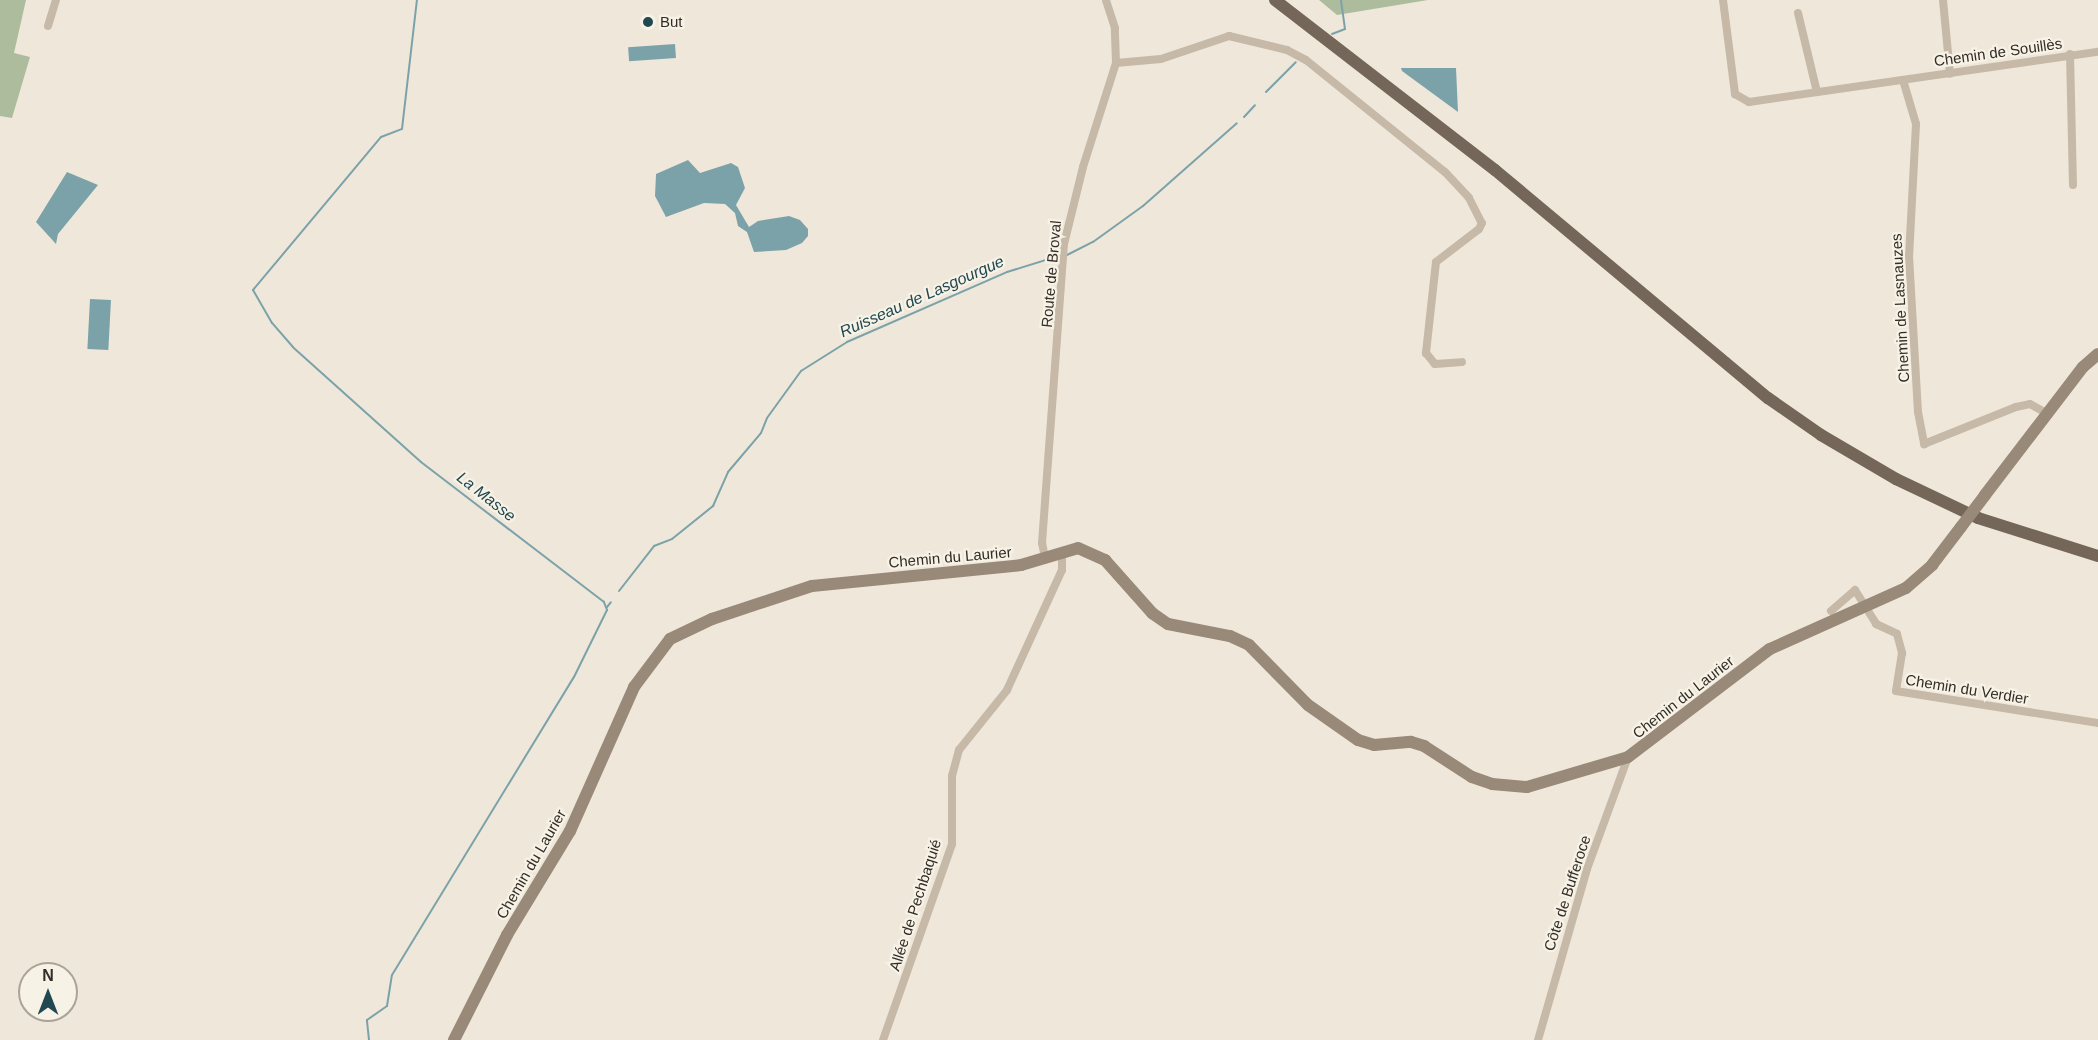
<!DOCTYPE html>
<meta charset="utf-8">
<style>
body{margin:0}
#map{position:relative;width:2098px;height:1040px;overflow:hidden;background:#efe8da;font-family:Arial,sans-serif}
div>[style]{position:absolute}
.green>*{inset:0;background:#adbc9c}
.water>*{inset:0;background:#7ca2a9;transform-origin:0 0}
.stream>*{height:2px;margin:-1px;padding:0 1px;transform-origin:1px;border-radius:1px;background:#7ca2a9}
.street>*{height:8px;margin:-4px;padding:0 4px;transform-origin:4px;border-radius:4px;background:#c6b9a7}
.secondary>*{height:12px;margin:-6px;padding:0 6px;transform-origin:6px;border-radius:6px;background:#998979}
.primary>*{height:12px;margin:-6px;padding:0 6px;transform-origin:6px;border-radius:6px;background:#746659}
.secondary-bridge>*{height:12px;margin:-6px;padding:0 6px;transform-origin:6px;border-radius:6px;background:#998979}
.dots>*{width:16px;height:16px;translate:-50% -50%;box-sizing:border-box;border:3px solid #f7f2e6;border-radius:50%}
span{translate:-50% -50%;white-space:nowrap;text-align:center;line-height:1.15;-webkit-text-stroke:4.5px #f7f2e6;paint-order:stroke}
.poi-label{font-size:15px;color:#332c27}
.left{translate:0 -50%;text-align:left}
.street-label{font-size:15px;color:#332c27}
.water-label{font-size:16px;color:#214751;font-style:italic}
.north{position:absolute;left:18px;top:962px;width:60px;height:60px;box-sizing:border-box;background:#f7f2e6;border:2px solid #a9a39a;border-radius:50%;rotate:0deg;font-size:16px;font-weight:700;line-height:24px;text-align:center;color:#332c27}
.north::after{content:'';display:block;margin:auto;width:21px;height:27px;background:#214751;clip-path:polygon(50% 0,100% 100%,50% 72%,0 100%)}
</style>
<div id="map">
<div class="green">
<i style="clip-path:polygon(0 0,26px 0,14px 53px,30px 57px,12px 118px,0 116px)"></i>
<i style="clip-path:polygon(1319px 0,1428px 0,1337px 15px)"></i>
</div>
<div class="water">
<i style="left:675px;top:44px;width:14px;height:47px;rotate:86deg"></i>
<i style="clip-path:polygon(1401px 68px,1456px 68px,1458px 112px,1402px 71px)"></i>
<i style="clip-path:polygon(688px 160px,700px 173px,731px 163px,738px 167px,745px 188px,736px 205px,749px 227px,758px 221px,789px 216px,800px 220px,808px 229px,808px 236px,802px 243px,786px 250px,754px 252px,747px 232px,738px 226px,735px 213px,725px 204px,704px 203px,666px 217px,655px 196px,656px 174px)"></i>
<i style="clip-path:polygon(67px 172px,98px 185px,58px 234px,56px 244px,36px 222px)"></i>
<i style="left:90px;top:299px;width:21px;height:50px;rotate:3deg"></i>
</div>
<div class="stream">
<i style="left:1332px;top:34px;width:14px;rotate:-21deg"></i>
<i style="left:1345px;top:29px;width:29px;rotate:-98deg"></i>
<i style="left:1266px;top:92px;width:42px;rotate:-45deg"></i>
<i style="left:1244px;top:117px;width:16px;rotate:-47deg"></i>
<i style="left:1067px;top:255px;width:29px;rotate:-27deg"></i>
<i style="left:1093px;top:242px;width:62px;rotate:-35.8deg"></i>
<i style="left:1143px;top:206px;width:125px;rotate:-41.4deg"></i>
<i style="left:619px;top:591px;width:57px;rotate:-52.1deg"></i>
<i style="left:654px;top:546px;width:19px;rotate:-21deg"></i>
<i style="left:672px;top:539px;width:53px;rotate:-38.8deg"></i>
<i style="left:713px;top:506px;width:37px;rotate:-66deg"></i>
<i style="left:728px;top:472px;width:51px;rotate:-49.8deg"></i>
<i style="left:761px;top:433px;width:16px;rotate:-68deg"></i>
<i style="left:767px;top:418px;width:58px;rotate:-54.1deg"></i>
<i style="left:801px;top:371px;width:54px;rotate:-32.2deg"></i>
<i style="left:847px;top:342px;width:175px;rotate:-23.6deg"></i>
<i style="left:1007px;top:272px;width:58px;rotate:-17.2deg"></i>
<i style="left:607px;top:607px;width:6px;rotate:-51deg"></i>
<i style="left:369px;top:1040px;width:20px;rotate:-96deg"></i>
<i style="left:367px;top:1020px;width:24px;rotate:-35deg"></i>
<i style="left:387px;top:1006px;width:31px;rotate:-81deg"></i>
<i style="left:392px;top:975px;width:349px;rotate:-58.6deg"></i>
<i style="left:574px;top:677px;width:75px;rotate:-63.8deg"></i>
<i style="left:607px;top:610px;width:9px;rotate:-111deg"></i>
<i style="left:604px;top:602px;width:230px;rotate:-142.6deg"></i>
<i style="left:421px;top:462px;width:172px;rotate:-138.1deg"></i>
<i style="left:293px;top:347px;width:32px;rotate:-131deg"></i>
<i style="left:272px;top:323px;width:38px;rotate:-120deg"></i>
<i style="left:253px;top:290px;width:199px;rotate:-50.1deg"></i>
<i style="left:381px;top:137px;width:22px;rotate:-21deg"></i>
<i style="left:402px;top:129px;width:130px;rotate:-83.4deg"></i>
</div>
<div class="street">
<i style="left:1723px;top:0;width:95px;rotate:82.7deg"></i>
<i style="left:1735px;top:94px;width:16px;rotate:30deg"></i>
<i style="left:1749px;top:102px;width:353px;rotate:-8.2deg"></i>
<i style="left:1943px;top:0;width:74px;rotate:84.6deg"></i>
<i style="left:1798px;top:13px;width:81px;rotate:76.5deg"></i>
<i style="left:48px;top:26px;width:27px;rotate:-73deg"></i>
<i style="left:2070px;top:54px;width:131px;rotate:88.7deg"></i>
<i style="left:1116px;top:63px;width:45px;rotate:-5.1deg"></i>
<i style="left:1161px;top:59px;width:72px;rotate:-18.7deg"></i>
<i style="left:1229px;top:36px;width:60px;rotate:13.6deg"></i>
<i style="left:1287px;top:50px;width:21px;rotate:28deg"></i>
<i style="left:1306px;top:60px;width:179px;rotate:38.9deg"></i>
<i style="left:1445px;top:172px;width:35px;rotate:47deg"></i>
<i style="left:1469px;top:198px;width:28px;rotate:63deg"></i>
<i style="left:1482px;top:223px;width:7px;rotate:117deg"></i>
<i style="left:1479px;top:229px;width:54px;rotate:142.5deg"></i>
<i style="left:1436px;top:262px;width:92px;rotate:96.3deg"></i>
<i style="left:1426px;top:353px;width:14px;rotate:51deg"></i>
<i style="left:1435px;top:364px;width:27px;rotate:-4deg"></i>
<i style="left:1903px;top:80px;width:46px;rotate:73.5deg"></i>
<i style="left:1916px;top:124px;width:132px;rotate:93deg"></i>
<i style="left:1909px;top:256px;width:156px;rotate:86.7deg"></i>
<i style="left:1918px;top:412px;width:33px;rotate:79deg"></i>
<i style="left:1924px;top:444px;width:99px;rotate:-21.9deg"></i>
<i style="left:2016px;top:407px;width:14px;rotate:-12deg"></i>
<i style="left:2030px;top:404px;width:18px;rotate:29deg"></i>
<i style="left:1045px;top:558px;width:15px;rotate:-101deg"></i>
<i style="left:1042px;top:543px;width:300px;rotate:-85.8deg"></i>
<i style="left:1064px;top:244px;width:79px;rotate:-76.1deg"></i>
<i style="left:1083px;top:167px;width:109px;rotate:-72.4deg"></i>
<i style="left:1116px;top:63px;width:35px;rotate:-92deg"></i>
<i style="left:1115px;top:28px;width:29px;rotate:-108deg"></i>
<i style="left:1831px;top:611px;width:32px;rotate:-41deg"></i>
<i style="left:1855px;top:590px;width:40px;rotate:58deg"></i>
<i style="left:1876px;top:624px;width:23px;rotate:25deg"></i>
<i style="left:1897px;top:634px;width:20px;rotate:75deg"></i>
<i style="left:1902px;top:653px;width:38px;rotate:99deg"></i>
<i style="left:1896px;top:691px;width:205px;rotate:9deg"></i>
<i style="left:883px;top:1040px;width:208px;rotate:-70.6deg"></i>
<i style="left:952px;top:844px;width:68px;rotate:-90deg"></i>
<i style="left:952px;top:776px;width:27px;rotate:-75deg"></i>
<i style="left:959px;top:750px;width:77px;rotate:-51.3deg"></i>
<i style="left:1007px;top:690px;width:132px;rotate:-65.4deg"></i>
<i style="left:1062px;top:570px;width:18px;rotate:-90deg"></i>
<i style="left:1538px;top:1040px;width:178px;rotate:-74deg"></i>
<i style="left:1587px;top:869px;width:119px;rotate:-69.9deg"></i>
</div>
<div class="secondary">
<i style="left:1985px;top:495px;width:161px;rotate:-52.6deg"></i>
<i style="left:2083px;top:367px;width:20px;rotate:-41deg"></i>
<i style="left:454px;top:1040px;width:118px;rotate:-63.2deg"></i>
<i style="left:507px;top:935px;width:122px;rotate:-58.8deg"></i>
<i style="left:570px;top:831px;width:158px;rotate:-66deg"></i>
<i style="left:634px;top:687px;width:60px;rotate:-53.1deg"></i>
<i style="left:670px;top:639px;width:47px;rotate:-25.5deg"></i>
<i style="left:712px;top:619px;width:105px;rotate:-18.3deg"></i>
<i style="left:812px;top:586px;width:210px;rotate:-5.7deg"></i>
<i style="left:1021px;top:565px;width:59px;rotate:-16.6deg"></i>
<i style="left:1078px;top:548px;width:30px;rotate:24deg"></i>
<i style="left:1105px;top:560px;width:71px;rotate:48.4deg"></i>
<i style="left:1152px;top:613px;width:19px;rotate:35deg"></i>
<i style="left:1168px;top:624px;width:63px;rotate:11deg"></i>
<i style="left:1230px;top:636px;width:21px;rotate:25deg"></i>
<i style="left:1249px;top:645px;width:84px;rotate:45.5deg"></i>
<i style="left:1308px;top:705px;width:61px;rotate:35deg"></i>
<i style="left:1358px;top:740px;width:17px;rotate:17deg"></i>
<i style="left:1374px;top:745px;width:37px;rotate:-5deg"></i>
<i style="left:1411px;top:742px;width:14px;rotate:17deg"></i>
<i style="left:1424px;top:746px;width:57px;rotate:32.9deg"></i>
<i style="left:1472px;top:777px;width:21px;rotate:19deg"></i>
<i style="left:1492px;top:784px;width:35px;rotate:5deg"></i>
<i style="left:1527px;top:787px;width:105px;rotate:-16.5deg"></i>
<i style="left:1628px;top:757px;width:178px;rotate:-37.3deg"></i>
<i style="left:1770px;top:649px;width:149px;rotate:-24.2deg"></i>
<i style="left:1906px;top:588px;width:35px;rotate:-41deg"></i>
<i style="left:1932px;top:565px;width:48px;rotate:-52.7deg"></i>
</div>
<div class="primary">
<i style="left:1275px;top:0;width:278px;rotate:37.7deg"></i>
<i style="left:1495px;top:170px;width:356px;rotate:39.9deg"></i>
<i style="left:1768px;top:398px;width:65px;rotate:34.9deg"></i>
<i style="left:1821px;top:435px;width:87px;rotate:30.4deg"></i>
<i style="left:1896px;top:479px;width:91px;rotate:25.4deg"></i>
<i style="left:1978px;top:518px;width:126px;rotate:17.6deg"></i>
</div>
<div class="secondary-bridge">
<i style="left:1961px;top:527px;width:40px;rotate:-53deg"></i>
</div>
<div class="dots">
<i style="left:648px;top:22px;background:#214751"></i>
</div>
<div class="poi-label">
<span class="left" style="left:660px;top:22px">But</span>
</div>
<div class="street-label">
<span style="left:1998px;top:52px;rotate:-8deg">Chemin de Souillès</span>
<span style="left:1051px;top:274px;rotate:-85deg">Route de Broval</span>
<span style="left:1900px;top:308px;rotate:-93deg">Chemin de Lasnauzes</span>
<span style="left:950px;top:557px;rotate:-5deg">Chemin du Laurier</span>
<span style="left:1967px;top:689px;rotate:9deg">Chemin du Verdier</span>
<span style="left:1683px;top:697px;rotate:-38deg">Chemin du Laurier</span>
<span style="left:531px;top:864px;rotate:-60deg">Chemin du Laurier</span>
<span style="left:1567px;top:893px;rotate:-72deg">Côte de Bufferoce</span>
<span style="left:915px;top:905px;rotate:-72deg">Allée de Pechbaquié</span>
</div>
<div class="water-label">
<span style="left:922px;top:297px;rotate:-24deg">Ruisseau de Lasgourgue</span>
<span style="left:486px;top:497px;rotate:38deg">La Masse</span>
</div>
<div class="north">N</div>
</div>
